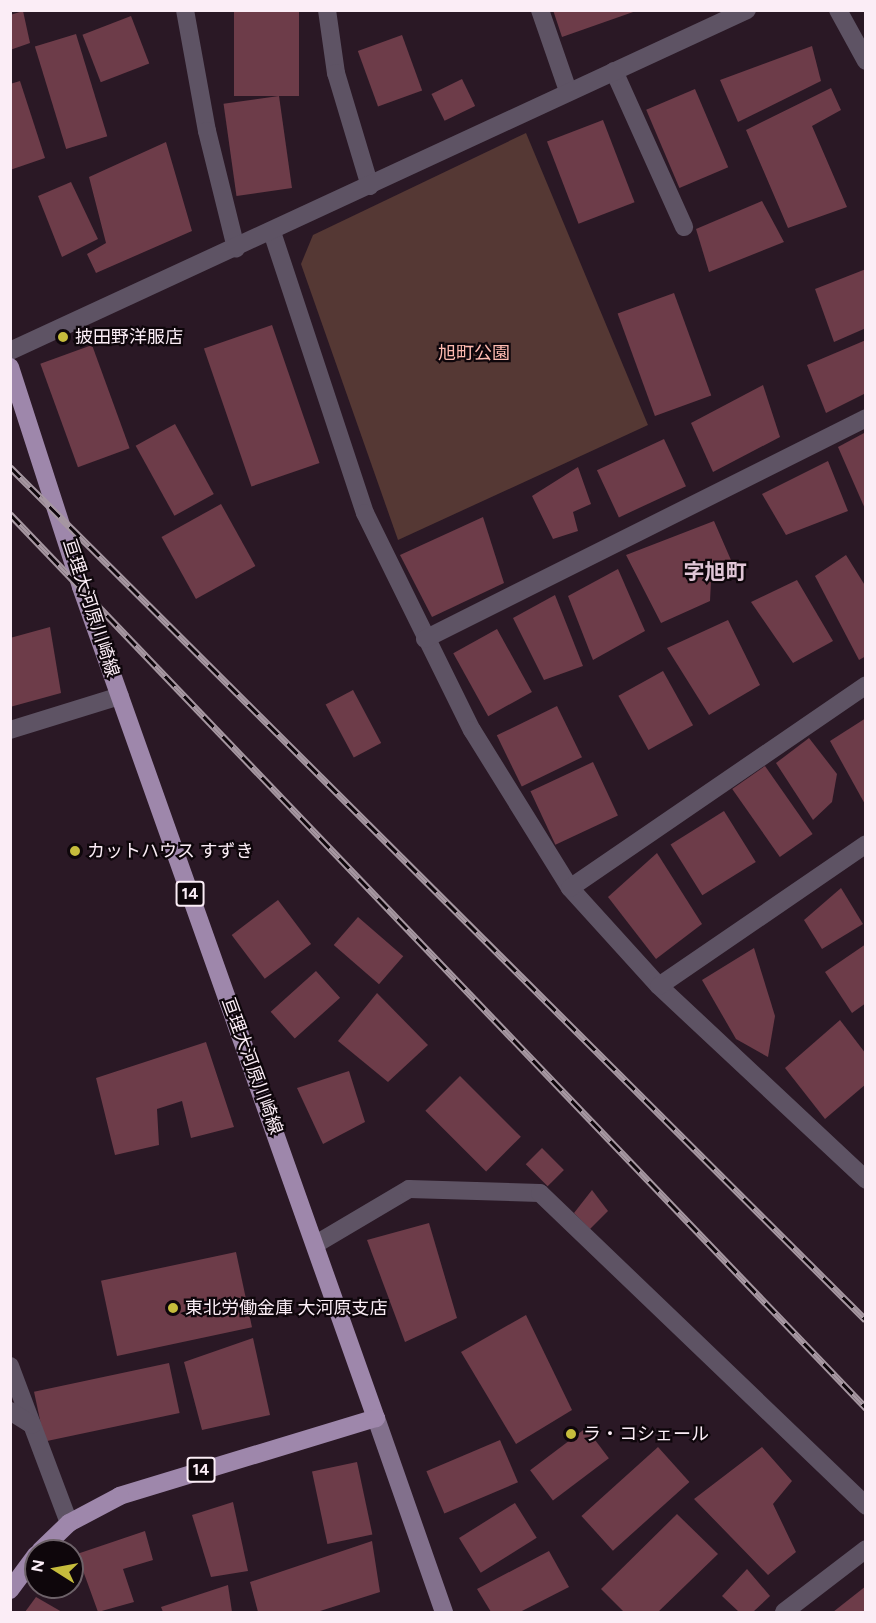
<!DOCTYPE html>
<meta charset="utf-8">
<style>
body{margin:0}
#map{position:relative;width:876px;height:1623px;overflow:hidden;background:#2a1825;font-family:Figtree,"Noto Sans JP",sans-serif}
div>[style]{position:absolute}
.green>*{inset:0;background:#553834}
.building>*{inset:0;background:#6d3c49;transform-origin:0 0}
.street>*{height:18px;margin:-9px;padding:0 9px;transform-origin:9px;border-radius:9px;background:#5e5364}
.secondary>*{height:18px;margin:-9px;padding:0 9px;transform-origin:9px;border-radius:9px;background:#82708c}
.primary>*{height:18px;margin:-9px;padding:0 9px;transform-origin:9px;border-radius:9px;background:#9e87ab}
.rail>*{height:7px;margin-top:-3.5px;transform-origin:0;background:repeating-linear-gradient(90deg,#0e060b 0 14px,#a697a1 0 28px);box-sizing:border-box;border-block:2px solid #a697a1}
.dots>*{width:16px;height:16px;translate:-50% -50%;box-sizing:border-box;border:3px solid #0e060b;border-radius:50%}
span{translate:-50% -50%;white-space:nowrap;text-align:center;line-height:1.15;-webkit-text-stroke:4.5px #0e060b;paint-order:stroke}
.shield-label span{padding:2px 4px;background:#0e060b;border:2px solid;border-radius:4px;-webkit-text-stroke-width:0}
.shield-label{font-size:16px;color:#fbedf6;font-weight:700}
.poi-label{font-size:18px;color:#fbedf6}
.left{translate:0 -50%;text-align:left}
.park-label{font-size:18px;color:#febbb1}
.street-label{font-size:18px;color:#fbedf6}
.quarter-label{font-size:21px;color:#e0c6d7;font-weight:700}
.frame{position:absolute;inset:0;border:12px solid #fbedf6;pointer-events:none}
.north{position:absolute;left:24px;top:1539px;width:60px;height:60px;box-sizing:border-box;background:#0e060b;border:2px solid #6d6269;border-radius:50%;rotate:281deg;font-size:16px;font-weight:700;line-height:24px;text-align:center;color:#fbedf6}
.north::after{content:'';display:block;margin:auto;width:21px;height:27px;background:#c6bc3c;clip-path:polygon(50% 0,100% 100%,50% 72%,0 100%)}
</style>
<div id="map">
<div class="green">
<i style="clip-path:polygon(526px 133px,648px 425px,398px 540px,301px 264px,313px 235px)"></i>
</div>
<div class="building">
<i style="left:234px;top:10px;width:65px;height:86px"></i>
<i style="clip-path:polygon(553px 10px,636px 10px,636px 11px,562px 37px)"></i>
<i style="clip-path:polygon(23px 11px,30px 43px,10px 50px,10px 15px)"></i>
<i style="left:131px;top:16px;width:51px;height:52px;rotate:69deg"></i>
<i style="left:76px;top:34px;width:107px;height:43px;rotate:73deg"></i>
<i style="left:402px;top:35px;width:59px;height:47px;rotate:70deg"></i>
<i style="clip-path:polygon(812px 46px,821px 81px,738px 122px,720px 80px)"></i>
<i style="left:462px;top:79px;width:30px;height:34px;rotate:64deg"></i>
<i style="clip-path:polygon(20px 81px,45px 158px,10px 170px,10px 84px)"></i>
<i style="clip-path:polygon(831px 88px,841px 110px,812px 126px,847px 207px,788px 228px,746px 130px)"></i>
<i style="left:695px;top:89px;width:85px;height:53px;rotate:67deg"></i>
<i style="left:279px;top:96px;width:93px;height:56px;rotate:82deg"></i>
<i style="left:603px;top:120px;width:88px;height:60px;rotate:69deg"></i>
<i style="clip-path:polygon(166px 142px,192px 231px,96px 273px,87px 254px,106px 243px,89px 177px)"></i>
<i style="clip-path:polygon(71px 182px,98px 239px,62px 257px,38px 196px)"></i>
<i style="clip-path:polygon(762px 201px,784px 242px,709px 272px,696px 229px)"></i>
<i style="clip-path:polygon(866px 269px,866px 328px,834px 342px,815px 289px)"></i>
<i style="left:674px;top:293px;width:109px;height:60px;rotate:70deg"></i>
<i style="left:272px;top:325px;width:146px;height:72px;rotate:71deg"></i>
<i style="clip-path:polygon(866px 340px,866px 393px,826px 413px,807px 365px)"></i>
<i style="left:92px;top:345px;width:110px;height:55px;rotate:70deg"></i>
<i style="clip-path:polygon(763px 385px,780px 437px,713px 472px,691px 423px)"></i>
<i style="left:175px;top:424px;width:80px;height:45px;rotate:61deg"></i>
<i style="clip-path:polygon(866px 432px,866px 511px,838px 447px)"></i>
<i style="left:664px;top:439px;width:52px;height:74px;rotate:65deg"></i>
<i style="clip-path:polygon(828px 461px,848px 511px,786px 535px,762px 494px)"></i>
<i style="clip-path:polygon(578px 467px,591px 504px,573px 512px,578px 531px,553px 539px,532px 496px)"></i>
<i style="left:221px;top:504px;width:71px;height:68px;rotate:61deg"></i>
<i style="clip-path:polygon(483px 517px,504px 583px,432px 617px,400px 555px)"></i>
<i style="clip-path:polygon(714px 521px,734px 567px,711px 581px,710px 601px,661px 623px,626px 555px)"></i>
<i style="clip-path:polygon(846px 555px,866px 587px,866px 656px,859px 660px,815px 576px)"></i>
<i style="clip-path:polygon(618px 569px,645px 631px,593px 660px,568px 596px)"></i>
<i style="clip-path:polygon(797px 580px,833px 641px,793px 663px,751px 602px)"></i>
<i style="clip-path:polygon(555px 595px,583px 666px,544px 680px,513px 618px)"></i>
<i style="clip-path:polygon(728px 620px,760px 685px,709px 715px,667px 648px)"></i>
<i style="clip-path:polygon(50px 627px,61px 693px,10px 707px,10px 638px)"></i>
<i style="left:497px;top:629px;width:72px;height:50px;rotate:61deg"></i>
<i style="left:663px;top:671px;width:62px;height:51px;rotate:61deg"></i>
<i style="left:353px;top:690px;width:60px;height:31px;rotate:62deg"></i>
<i style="left:557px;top:706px;width:57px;height:67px;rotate:64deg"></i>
<i style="clip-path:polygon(866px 718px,866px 806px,830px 741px)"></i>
<i style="clip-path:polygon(809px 738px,837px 774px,832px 802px,813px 820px,776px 763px)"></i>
<i style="left:593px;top:762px;width:59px;height:69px;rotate:65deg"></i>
<i style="left:765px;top:766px;width:83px;height:40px;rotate:55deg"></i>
<i style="left:724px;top:811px;width:60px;height:63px;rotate:58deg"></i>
<i style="clip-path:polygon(657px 853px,702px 924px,656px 959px,608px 897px)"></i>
<i style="clip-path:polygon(841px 888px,863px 924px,822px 949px,804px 920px)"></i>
<i style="left:278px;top:900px;width:55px;height:58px;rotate:53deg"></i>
<i style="left:358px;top:917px;width:60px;height:37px;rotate:41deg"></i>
<i style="clip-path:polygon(866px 944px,866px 1003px,852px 1013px,825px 972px)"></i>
<i style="clip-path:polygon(754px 948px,775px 1016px,768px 1057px,736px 1039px,702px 980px)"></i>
<i style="left:316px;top:971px;width:36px;height:61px;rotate:48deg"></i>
<i style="clip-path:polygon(377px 993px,428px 1045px,388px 1082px,338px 1041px)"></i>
<i style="clip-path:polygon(840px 1020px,866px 1054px,866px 1084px,825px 1119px,785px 1068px)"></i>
<i style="clip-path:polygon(206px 1042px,234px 1127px,191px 1138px,182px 1101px,157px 1109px,159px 1145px,115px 1155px,96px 1078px)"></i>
<i style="clip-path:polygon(349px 1071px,365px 1122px,323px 1144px,297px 1088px)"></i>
<i style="left:460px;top:1076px;width:86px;height:49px;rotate:45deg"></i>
<i style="left:542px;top:1148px;width:31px;height:23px;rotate:45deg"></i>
<i style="clip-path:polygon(592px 1190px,608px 1211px,590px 1229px,574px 1213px)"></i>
<i style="clip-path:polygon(429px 1223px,457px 1318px,405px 1342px,367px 1240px)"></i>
<i style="left:236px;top:1252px;width:77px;height:138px;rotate:78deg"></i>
<i style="clip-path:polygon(526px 1315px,572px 1410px,516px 1444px,461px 1352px)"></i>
<i style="clip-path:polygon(253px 1338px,270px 1415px,202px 1430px,184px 1362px)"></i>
<i style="left:169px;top:1363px;width:51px;height:138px;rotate:78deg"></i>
<i style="left:586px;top:1428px;width:38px;height:70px;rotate:53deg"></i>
<i style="left:500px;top:1440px;width:46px;height:80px;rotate:67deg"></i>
<i style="left:658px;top:1447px;width:47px;height:103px;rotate:48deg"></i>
<i style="clip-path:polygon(762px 1447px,792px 1481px,773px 1504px,796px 1552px,768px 1575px,694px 1499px)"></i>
<i style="left:357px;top:1462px;width:74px;height:46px;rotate:78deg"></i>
<i style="clip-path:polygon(233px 1502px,248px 1571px,211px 1577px,192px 1515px)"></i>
<i style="left:515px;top:1503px;width:41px;height:66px;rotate:58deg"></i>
<i style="clip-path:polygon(677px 1514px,718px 1554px,658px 1612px,624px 1612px,601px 1589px)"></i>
<i style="clip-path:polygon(145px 1531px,153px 1560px,123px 1569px,134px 1602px,98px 1612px,77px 1554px)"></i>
<i style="clip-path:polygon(372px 1541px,380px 1592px,317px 1612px,258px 1612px,250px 1582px)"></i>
<i style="clip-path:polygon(549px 1551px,569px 1587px,520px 1612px,491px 1612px,477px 1589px)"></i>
<i style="clip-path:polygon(747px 1569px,770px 1596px,753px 1612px,739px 1612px,722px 1596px)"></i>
<i style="clip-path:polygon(228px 1585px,232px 1612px,163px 1612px,161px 1607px)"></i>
<i style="clip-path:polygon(866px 1586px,866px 1612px,833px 1612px)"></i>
<i style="clip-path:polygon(36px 1597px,62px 1612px,25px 1612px)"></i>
</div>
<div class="street">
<i style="left:185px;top:10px;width:123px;rotate:79.7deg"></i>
<i style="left:207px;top:131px;width:121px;rotate:76.1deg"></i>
<i style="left:327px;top:10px;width:64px;rotate:81.9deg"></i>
<i style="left:336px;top:73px;width:118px;rotate:73.3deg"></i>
<i style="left:540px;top:10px;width:86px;rotate:70.9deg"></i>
<i style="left:838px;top:10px;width:58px;rotate:61.2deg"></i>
<i style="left:614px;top:71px;width:171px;rotate:65.8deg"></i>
<i style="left:272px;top:232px;width:296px;rotate:71.7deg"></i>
<i style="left:365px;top:513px;width:242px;rotate:63.8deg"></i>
<i style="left:472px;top:730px;width:186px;rotate:58.2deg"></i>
<i style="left:570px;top:888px;width:132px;rotate:47.8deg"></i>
<i style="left:659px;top:986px;width:284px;rotate:43.1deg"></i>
<i style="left:10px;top:351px;width:812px;rotate:-24.83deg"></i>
<i style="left:425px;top:639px;width:493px;rotate:-26.6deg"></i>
<i style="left:10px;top:730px;width:115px;rotate:-17.2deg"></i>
<i style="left:570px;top:888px;width:359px;rotate:-34.4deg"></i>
<i style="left:659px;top:986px;width:251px;rotate:-34.4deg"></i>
<i style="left:316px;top:1244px;width:108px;rotate:-30.6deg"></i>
<i style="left:409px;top:1189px;width:131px;rotate:1.7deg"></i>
<i style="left:540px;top:1193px;width:452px;rotate:43.8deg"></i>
<i style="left:10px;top:1366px;width:168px;rotate:69.4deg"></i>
<i style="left:10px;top:1411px;width:26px;rotate:32deg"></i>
<i style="left:784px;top:1612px;width:103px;rotate:-37.5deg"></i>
</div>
<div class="secondary">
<i style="left:376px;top:1418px;width:206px;rotate:70.7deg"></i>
</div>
<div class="primary">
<i style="left:10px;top:367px;width:231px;rotate:72.1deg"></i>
<i style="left:81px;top:587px;width:882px;rotate:70.46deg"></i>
<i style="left:376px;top:1418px;width:268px;rotate:163.1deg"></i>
<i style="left:120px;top:1496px;width:58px;rotate:152.1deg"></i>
<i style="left:69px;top:1523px;width:40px;rotate:136deg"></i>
<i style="left:10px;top:1590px;width:44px;rotate:-53.4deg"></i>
</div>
<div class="rail">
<i style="left:10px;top:467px;width:1208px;rotate:44.9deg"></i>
<i style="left:10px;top:514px;width:1238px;rotate:46.24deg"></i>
</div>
<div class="dots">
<i style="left:63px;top:337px;background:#c6bc3c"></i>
<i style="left:75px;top:851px;background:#c6bc3c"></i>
<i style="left:173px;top:1308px;background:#c6bc3c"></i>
<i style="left:571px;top:1434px;background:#c6bc3c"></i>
</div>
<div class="shield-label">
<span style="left:190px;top:894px">14</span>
<span style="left:201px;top:1470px">14</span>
</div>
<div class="poi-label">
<span class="left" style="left:75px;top:337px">披田野洋服店</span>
<span class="left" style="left:87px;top:851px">カットハウス すずき</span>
<span class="left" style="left:185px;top:1308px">東北労働金庫 大河原支店</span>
<span class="left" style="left:583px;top:1434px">ラ・コシェール</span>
</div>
<div class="park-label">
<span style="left:474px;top:353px">旭町公園</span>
</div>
<div class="street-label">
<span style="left:91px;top:608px;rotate:72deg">亘理大河原川崎線</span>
<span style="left:252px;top:1066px;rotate:70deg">亘理大河原川崎線</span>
</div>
<div class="quarter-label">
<span style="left:715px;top:572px">字旭町</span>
</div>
<div class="frame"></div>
<div class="north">N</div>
</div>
